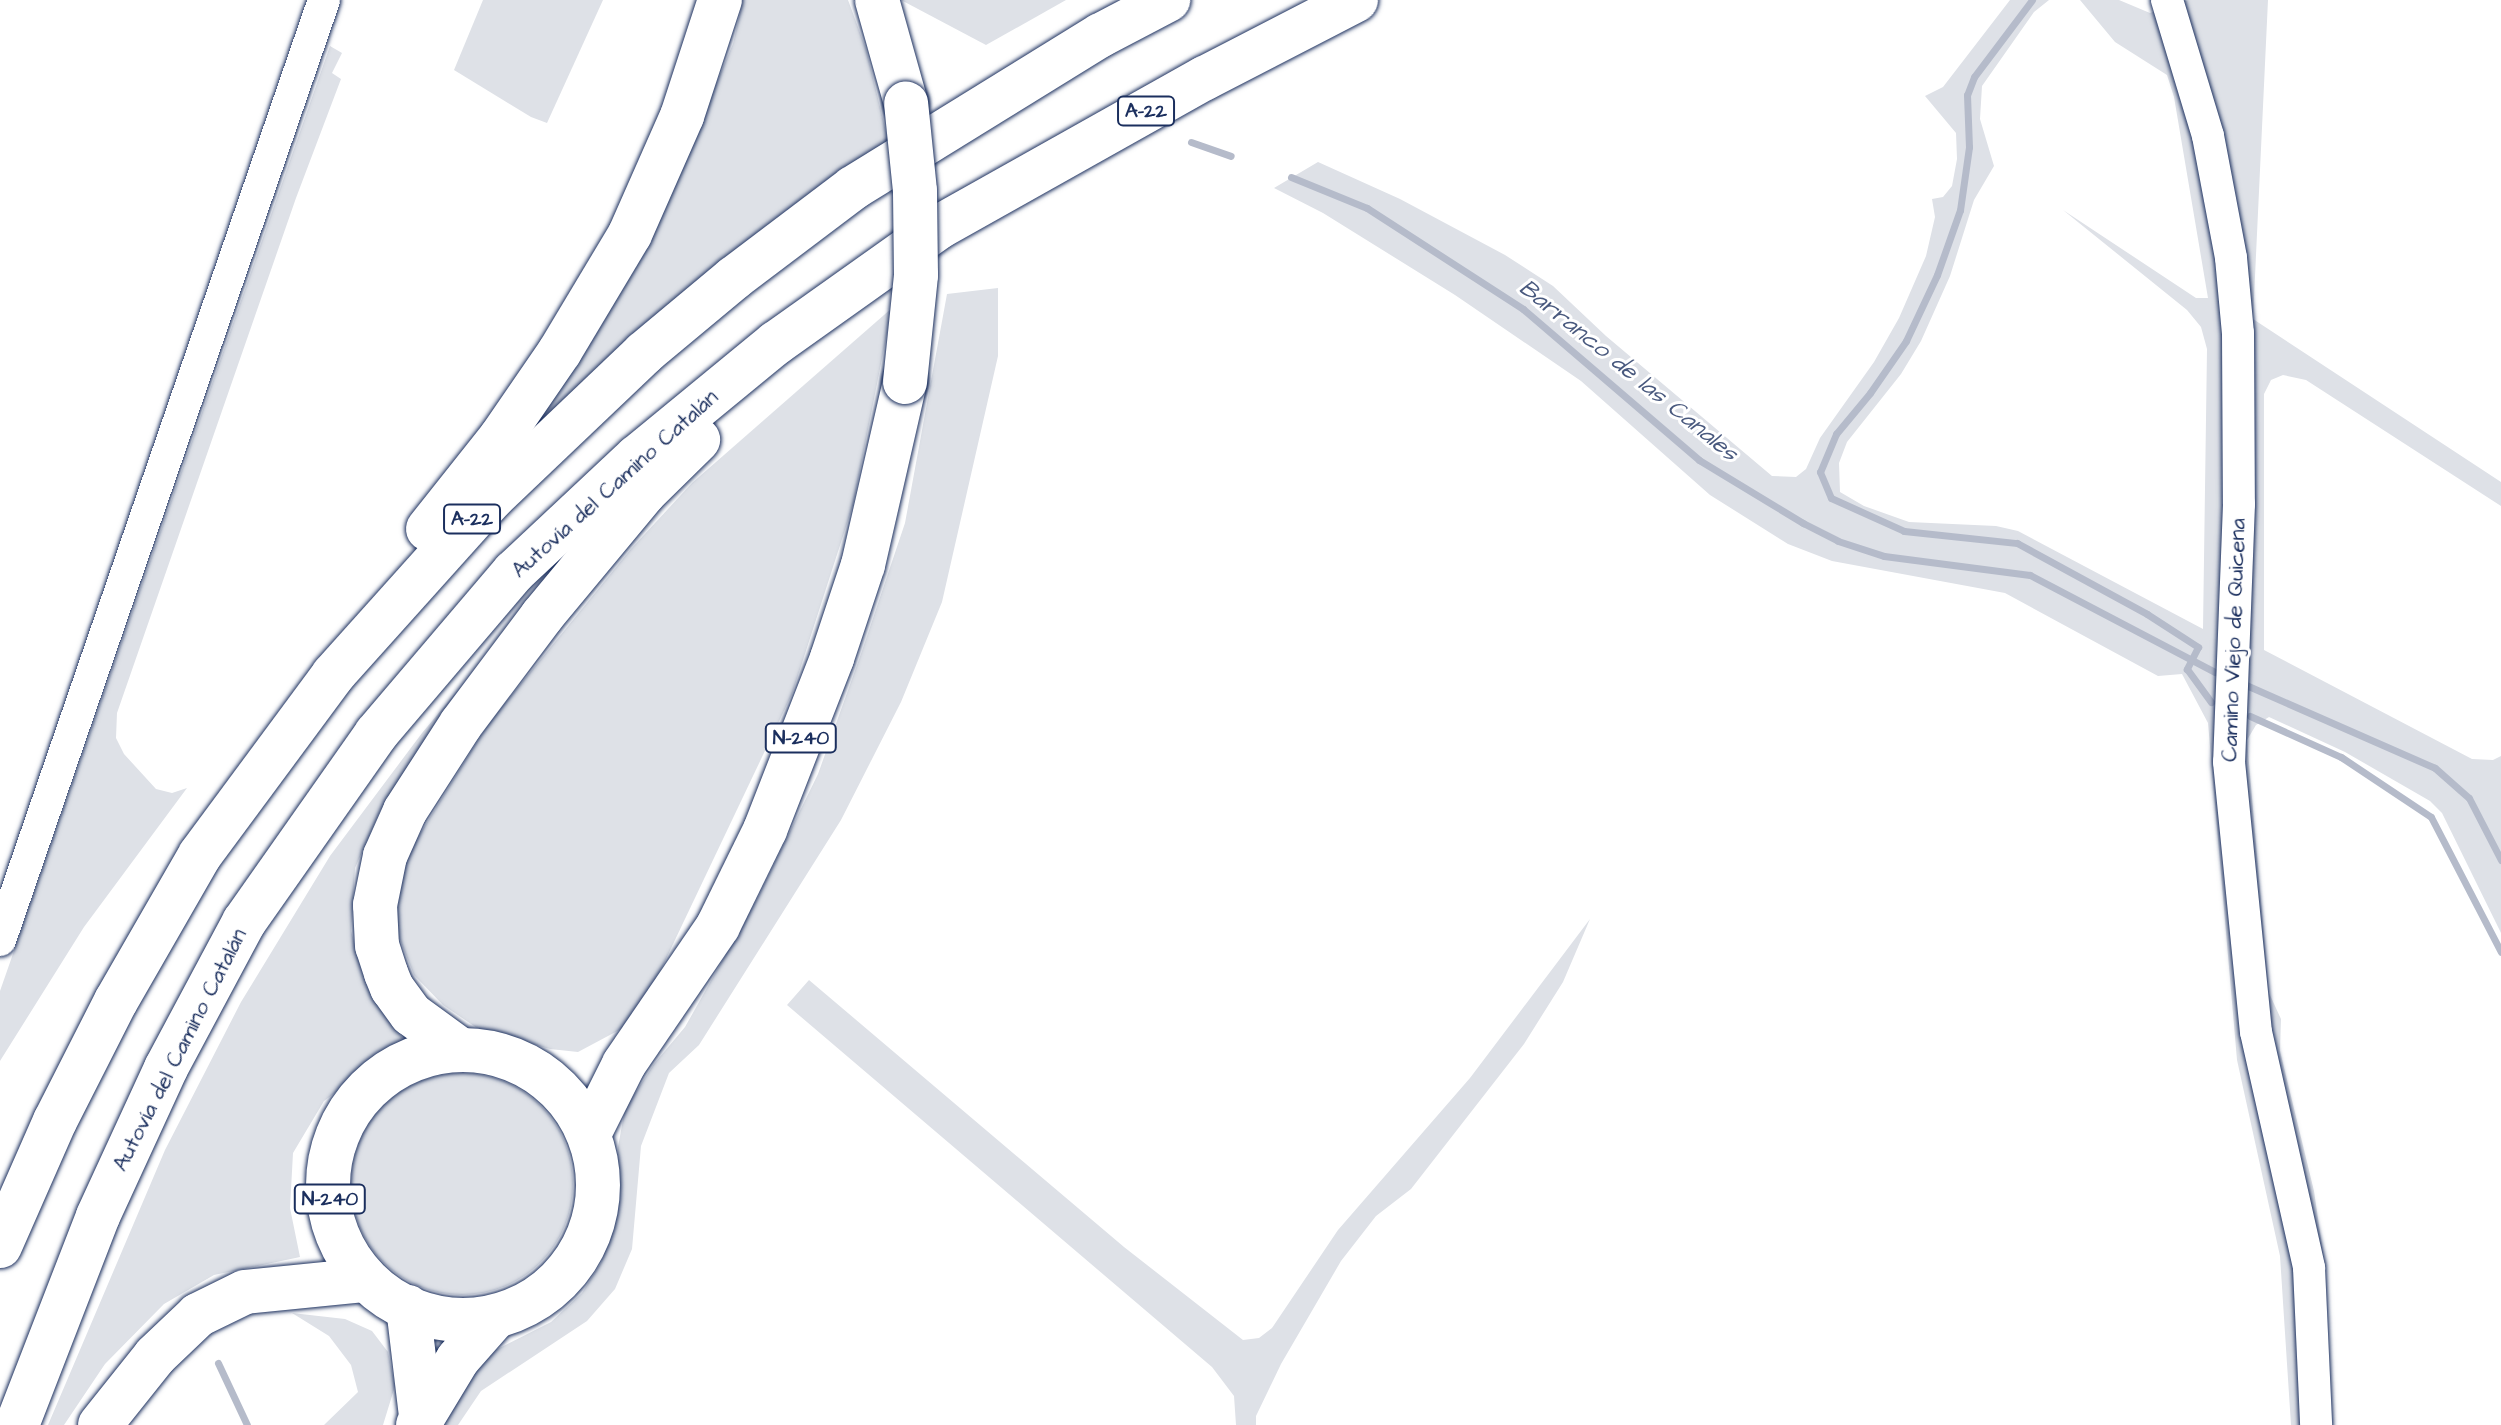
<!DOCTYPE html>
<meta charset="utf-8">
<style>
body{margin:0}
#map{position:relative;width:2501px;height:1425px;overflow:hidden;background:#fff;font-family:"Architects Daughter",sans-serif}
div>[style]{position:absolute}
.green>*{inset:0;background:#dee1e7}
.round{border-radius:50%}
.stream>*{height:7px;margin:-3.5px;padding:0 3.5px;transform-origin:3.5px;border-radius:3.5px;background:#b5bbca}
.roads{filter:drop-shadow(0 0 2px #1b2f5e) drop-shadow(0 0 2px #1b2f5e)}
.minor>*{height:32px;margin:-16px;padding:0 16px;transform-origin:16px;border-radius:16px;background:#fff}
.highway>*{height:44px;margin:-22px;padding:0 22px;transform-origin:22px;border-radius:22px;background:#fff}
.highway>.ring{margin:-22px;padding:0;box-sizing:content-box;background:none;border:44px solid #fff;border-radius:50%}
.bridges{filter:drop-shadow(0 0 2px #1b2f5e) drop-shadow(0 0 2px #1b2f5e)}
.highway-bridge>*{height:44px;margin:-22px;padding:0 22px;transform-origin:22px;border-radius:22px;background:#fff}
span{translate:-50% -50%;white-space:nowrap;text-align:center;line-height:1.15;-webkit-text-stroke:6px #fff;paint-order:stroke}
.shield-label span{padding:2px 6px;background:#fff;border:2px solid;border-radius:6px;-webkit-text-stroke-width:0}
.shield-label{font-size:20px;color:#1b2f5e;font-weight:700}
.street-label{font-size:22px;color:#1b2f5e}
.water-label{font-size:24px;color:#49597e;font-style:italic}
</style>
<div id="map">
<div class="green">
<i style="clip-path:polygon(483px 0,603px 0,547px 123px,531px 117px,454px 70px)"></i>
<i style="clip-path:polygon(743px 0,848px 0,866px 49px,889px 144px,479px 489px,681px 166px,733px 44px)"></i>
<i style="clip-path:polygon(901px 0,1066px 0,986px 45px)"></i>
<i style="clip-path:polygon(2010px 0,2049px 0,2034px 12px,1982px 86px,1980px 119px,1994px 166px,1974px 200px,1950px 276px,1921px 341px,1901px 374px,1847px 442px,1839px 463px,1840px 492px,1864px 506px,1909px 522px,1996px 526px,2018px 531px,2203px 629px,2207px 349px,2201px 327px,2187px 310px,2063px 210px,2196px 298px,2208px 298px,2174px 97px,2167px 75px,2115px 42px,2080px 0,2119px 0,2150px 13px,2188px 0,2268px 0,2253px 319px,2501px 482px,2501px 506px,2306px 380px,2283px 375px,2271px 380px,2264px 394px,2264px 650px,2472px 759px,2493px 760px,2501px 756px,2501px 933px,2442px 813px,2430px 801px,2345px 752px,2269px 717px,2256px 725px,2247px 740px,2269px 993px,2281px 1019px,2280px 1051px,2314px 1191px,2325px 1266px,2332px 1425px,2291px 1425px,2280px 1256px,2237px 1060px,2208px 723px,2182px 674px,2158px 676px,2005px 593px,1832px 561px,1788px 544px,1710px 495px,1581px 381px,1455px 295px,1323px 213px,1274px 188px,1318px 162px,1400px 199px,1505px 255px,1553px 286px,1606px 336px,1772px 476px,1796px 477px,1806px 469px,1820px 438px,1874px 362px,1899px 318px,1926px 256px,1935px 217px,1932px 199px,1943px 197px,1952px 186px,1957px 159px,1956px 133px,1925px 96px,1943px 87px)"></i>
<i style="clip-path:polygon(330px 46px,342px 53px,332px 73px,341px 79px,296px 198px,117px 713px,116px 738px,124px 754px,156px 789px,172px 793px,187px 788px,84px 927px,0 1061px,0 991px)"></i>
<i style="clip-path:polygon(998px 288px,998px 356px,942px 602px,901px 702px,841px 820px,699px 1045px,669px 1073px,641px 1146px,632px 1249px,615px 1289px,587px 1321px,481px 1391px,458px 1425px,441px 1425px,480px 1358px,551px 1322px,582px 1293px,601px 1263px,612px 1227px,618px 1147px,625px 1109px,654px 1064px,685px 1027px,757px 899px,818px 774px,861px 654px,905px 523px,947px 294px)"></i>
<i style="clip-path:polygon(892px 308px,853px 505px,792px 694px,645px 1003px,623px 1028px,578px 1052px,550px 1049px,477px 1028px,443px 1005px,414px 975px,395px 927px,405px 858px,488px 724px,631px 549px,692px 483px)"></i>
<i style="clip-path:polygon(510px 628px,380px 811px,355px 868px,351px 931px,365px 978px,404px 1041px,324px 1101px,293px 1153px,290px 1208px,300px 1257px,214px 1275px,164px 1304px,105px 1364px,64px 1425px,48px 1425px,165px 1150px,241px 1002px,330px 856px,422px 733px)"></i>
<i style="clip-path:polygon(1590px 919px,1563px 982px,1524px 1044px,1411px 1189px,1376px 1216px,1341px 1261px,1281px 1364px,1256px 1416px,1256px 1425px,1236px 1425px,1234px 1396px,1212px 1367px,787px 1005px,809px 980px,1124px 1247px,1243px 1340px,1259px 1338px,1272px 1328px,1338px 1230px,1470px 1078px)"></i>
<i class="round" style="left:351px;top:1073px;width:222px;height:222px"></i>
<i style="clip-path:polygon(292px 1313px,345px 1319px,372px 1331px,388px 1352px,395px 1386px,383px 1425px,324px 1425px,358px 1392px,351px 1365px,329px 1336px)"></i>
</div>
<div class="stream">
<i style="left:2032px;top:0;width:96px;rotate:127deg"></i>
<i style="left:1974px;top:77px;width:19px;rotate:111deg"></i>
<i style="left:1967px;top:95px;width:52px;rotate:87.8deg"></i>
<i style="left:1969px;top:147px;width:64px;rotate:98.1deg"></i>
<i style="left:1960px;top:210px;width:69px;rotate:109.5deg"></i>
<i style="left:1937px;top:275px;width:73px;rotate:115.2deg"></i>
<i style="left:1906px;top:341px;width:63px;rotate:124.7deg"></i>
<i style="left:1870px;top:393px;width:53px;rotate:129.7deg"></i>
<i style="left:1836px;top:434px;width:41px;rotate:112.8deg"></i>
<i style="left:1820px;top:472px;width:28px;rotate:67deg"></i>
<i style="left:1831px;top:498px;width:80px;rotate:24.3deg"></i>
<i style="left:1904px;top:531px;width:114px;rotate:6.1deg"></i>
<i style="left:2017px;top:543px;width:148px;rotate:28.6deg"></i>
<i style="left:2147px;top:614px;width:61px;rotate:32.9deg"></i>
<i style="left:2198px;top:647px;width:25px;rotate:117deg"></i>
<i style="left:2187px;top:669px;width:41px;rotate:54deg"></i>
<i style="left:1191px;top:142px;width:42px;rotate:19.3deg"></i>
<i style="left:1291px;top:177px;width:82px;rotate:22.2deg"></i>
<i style="left:1367px;top:208px;width:186px;rotate:32.9deg"></i>
<i style="left:1523px;top:309px;width:232px;rotate:40.6deg"></i>
<i style="left:1699px;top:460px;width:122px;rotate:31.2deg"></i>
<i style="left:1803px;top:523px;width:39px;rotate:27deg"></i>
<i style="left:1838px;top:541px;width:48px;rotate:18.1deg"></i>
<i style="left:1884px;top:556px;width:147px;rotate:7.4deg"></i>
<i style="left:2030px;top:575px;width:209px;rotate:27.7deg"></i>
<i style="left:2246px;top:685px;width:206px;rotate:23.7deg"></i>
<i style="left:2435px;top:768px;width:45px;rotate:41.4deg"></i>
<i style="left:2469px;top:798px;width:70px;rotate:62.7deg"></i>
<i style="left:2250px;top:716px;width:100px;rotate:24.3deg"></i>
<i style="left:2341px;top:757px;width:108px;rotate:33.7deg"></i>
<i style="left:2431px;top:817px;width:152px;rotate:62.6deg"></i>
<i style="left:218px;top:1363px;width:68px;rotate:64.9deg"></i>
</div>
<div class="roads">
<div class="minor">
<i style="left:2167px;top:0;width:142px;rotate:73.2deg"></i>
<i style="left:2208px;top:136px;width:124px;rotate:79.3deg"></i>
<i style="left:2231px;top:258px;width:75px;rotate:84.7deg"></i>
<i style="left:2238px;top:333px;width:171px;rotate:89.7deg"></i>
<i style="left:2239px;top:504px;width:258px;rotate:92.2deg"></i>
<i style="left:2229px;top:762px;width:271px;rotate:84.3deg"></i>
<i style="left:2256px;top:1032px;width:242px;rotate:77.3deg"></i>
<i style="left:2309px;top:1268px;width:157px;rotate:87.4deg"></i>
<i style="left:0;top:940px;width:994px;rotate:-70.98deg"></i>
</div>
<div class="highway">
<i style="left:877px;top:0;width:107px;rotate:74.3deg"></i>
<i style="left:428px;top:529px;width:117px;rotate:-51.6deg"></i>
<i style="left:501px;top:437px;width:104px;rotate:-55.5deg"></i>
<i style="left:560px;top:351px;width:136px;rotate:-59.1deg"></i>
<i style="left:630px;top:234px;width:129px;rotate:-66.2deg"></i>
<i style="left:682px;top:116px;width:122px;rotate:-71.9deg"></i>
<i style="left:459px;top:1049px;width:59px;rotate:-143.9deg"></i>
<i style="left:411px;top:1014px;width:32px;rotate:-126deg"></i>
<i style="left:392px;top:988px;width:16px;rotate:-112deg"></i>
<i style="left:386px;top:973px;width:28px;rotate:-108deg"></i>
<i style="left:377px;top:946px;width:41px;rotate:-92.8deg"></i>
<i style="left:375px;top:905px;width:50px;rotate:-78.5deg"></i>
<i style="left:385px;top:856px;width:49px;rotate:-66deg"></i>
<i style="left:405px;top:811px;width:103px;rotate:-57.2deg"></i>
<i style="left:461px;top:724px;width:135px;rotate:-53.1deg"></i>
<i style="left:542px;top:616px;width:160px;rotate:-50.3deg"></i>
<i style="left:644px;top:493px;width:76px;rotate:-44.5deg"></i>
<i class="ring" style="left:328px;top:1050px;width:226px;height:226px"></i>
<i style="left:589px;top:1134px;width:78px;rotate:-63.4deg"></i>
<i style="left:624px;top:1064px;width:167px;rotate:-55.7deg"></i>
<i style="left:718px;top:926px;width:107px;rotate:-63.9deg"></i>
<i style="left:765px;top:830px;width:185px;rotate:-68.7deg"></i>
<i style="left:832px;top:658px;width:98px;rotate:-71.6deg"></i>
<i style="left:863px;top:565px;width:188px;rotate:-77.1deg"></i>
<i style="left:0;top:1246px;width:137px;rotate:-66.3deg"></i>
<i style="left:55px;top:1121px;width:135px;rotate:-63.1deg"></i>
<i style="left:116px;top:1001px;width:168px;rotate:-60.1deg"></i>
<i style="left:200px;top:855px;width:224px;rotate:-53.5deg"></i>
<i style="left:333px;top:675px;width:238px;rotate:-48.1deg"></i>
<i style="left:492px;top:498px;width:210px;rotate:-43.6deg"></i>
<i style="left:644px;top:353px;width:117px;rotate:-39.8deg"></i>
<i style="left:734px;top:278px;width:149px;rotate:-37.1deg"></i>
<i style="left:853px;top:188px;width:291px;rotate:-31.7deg"></i>
<i style="left:1101px;top:35px;width:76px;rotate:-27.6deg"></i>
<i style="left:408px;top:1307px;width:110px;rotate:83.2deg"></i>
<i style="left:17px;top:1425px;width:224px;rotate:-68.8deg"></i>
<i style="left:98px;top:1216px;width:163px;rotate:-65.3deg"></i>
<i style="left:166px;top:1068px;width:166px;rotate:-61.9deg"></i>
<i style="left:244px;top:922px;width:230px;rotate:-54.9deg"></i>
<i style="left:376px;top:734px;width:213px;rotate:-49.6deg"></i>
<i style="left:514px;top:572px;width:168px;rotate:-43.1deg"></i>
<i style="left:637px;top:457px;width:180px;rotate:-39.4deg"></i>
<i style="left:776px;top:343px;width:200px;rotate:-35.4deg"></i>
<i style="left:939px;top:227px;width:305px;rotate:-29.3deg"></i>
<i style="left:1205px;top:78px;width:170px;rotate:-27.3deg"></i>
<i style="left:100px;top:1425px;width:88px;rotate:-51.4deg"></i>
<i style="left:155px;top:1356px;width:59px;rotate:-43.6deg"></i>
<i style="left:198px;top:1315px;width:52px;rotate:-26.1deg"></i>
<i style="left:245px;top:1292px;width:122px;rotate:-5.7deg"></i>
<i style="left:418px;top:1425px;width:77px;rotate:-58.8deg"></i>
<i style="left:458px;top:1359px;width:56px;rotate:-48.6deg"></i>
</div>
</div>
<div class="bridges">
<div class="highway-bridge">
<i style="left:905px;top:382px;width:108px;rotate:-84.1deg"></i>
<i style="left:916px;top:275px;width:84px;rotate:-90.7deg"></i>
<i style="left:915px;top:191px;width:88px;rotate:-95.8deg"></i>
</div>
</div>
<div class="shield-label">
<span style="left:1146px;top:111px">A-22</span>
<span style="left:472px;top:519px">A-22</span>
<span style="left:801px;top:738px">N-240</span>
<span style="left:330px;top:1199px">N-240</span>
</div>
<div class="street-label">
<span style="left:615px;top:484px;rotate:-42deg">Autovía del Camino Catalán</span>
<span style="left:2234px;top:640px;rotate:-88deg">Camino Viejo de Quicena</span>
<span style="left:180px;top:1050px;rotate:-63deg">Autovía del Camino Catalán</span>
</div>
<div class="water-label">
<span style="left:1628px;top:371px;rotate:39deg">Barranco de las Canales</span>
</div>
</div>
